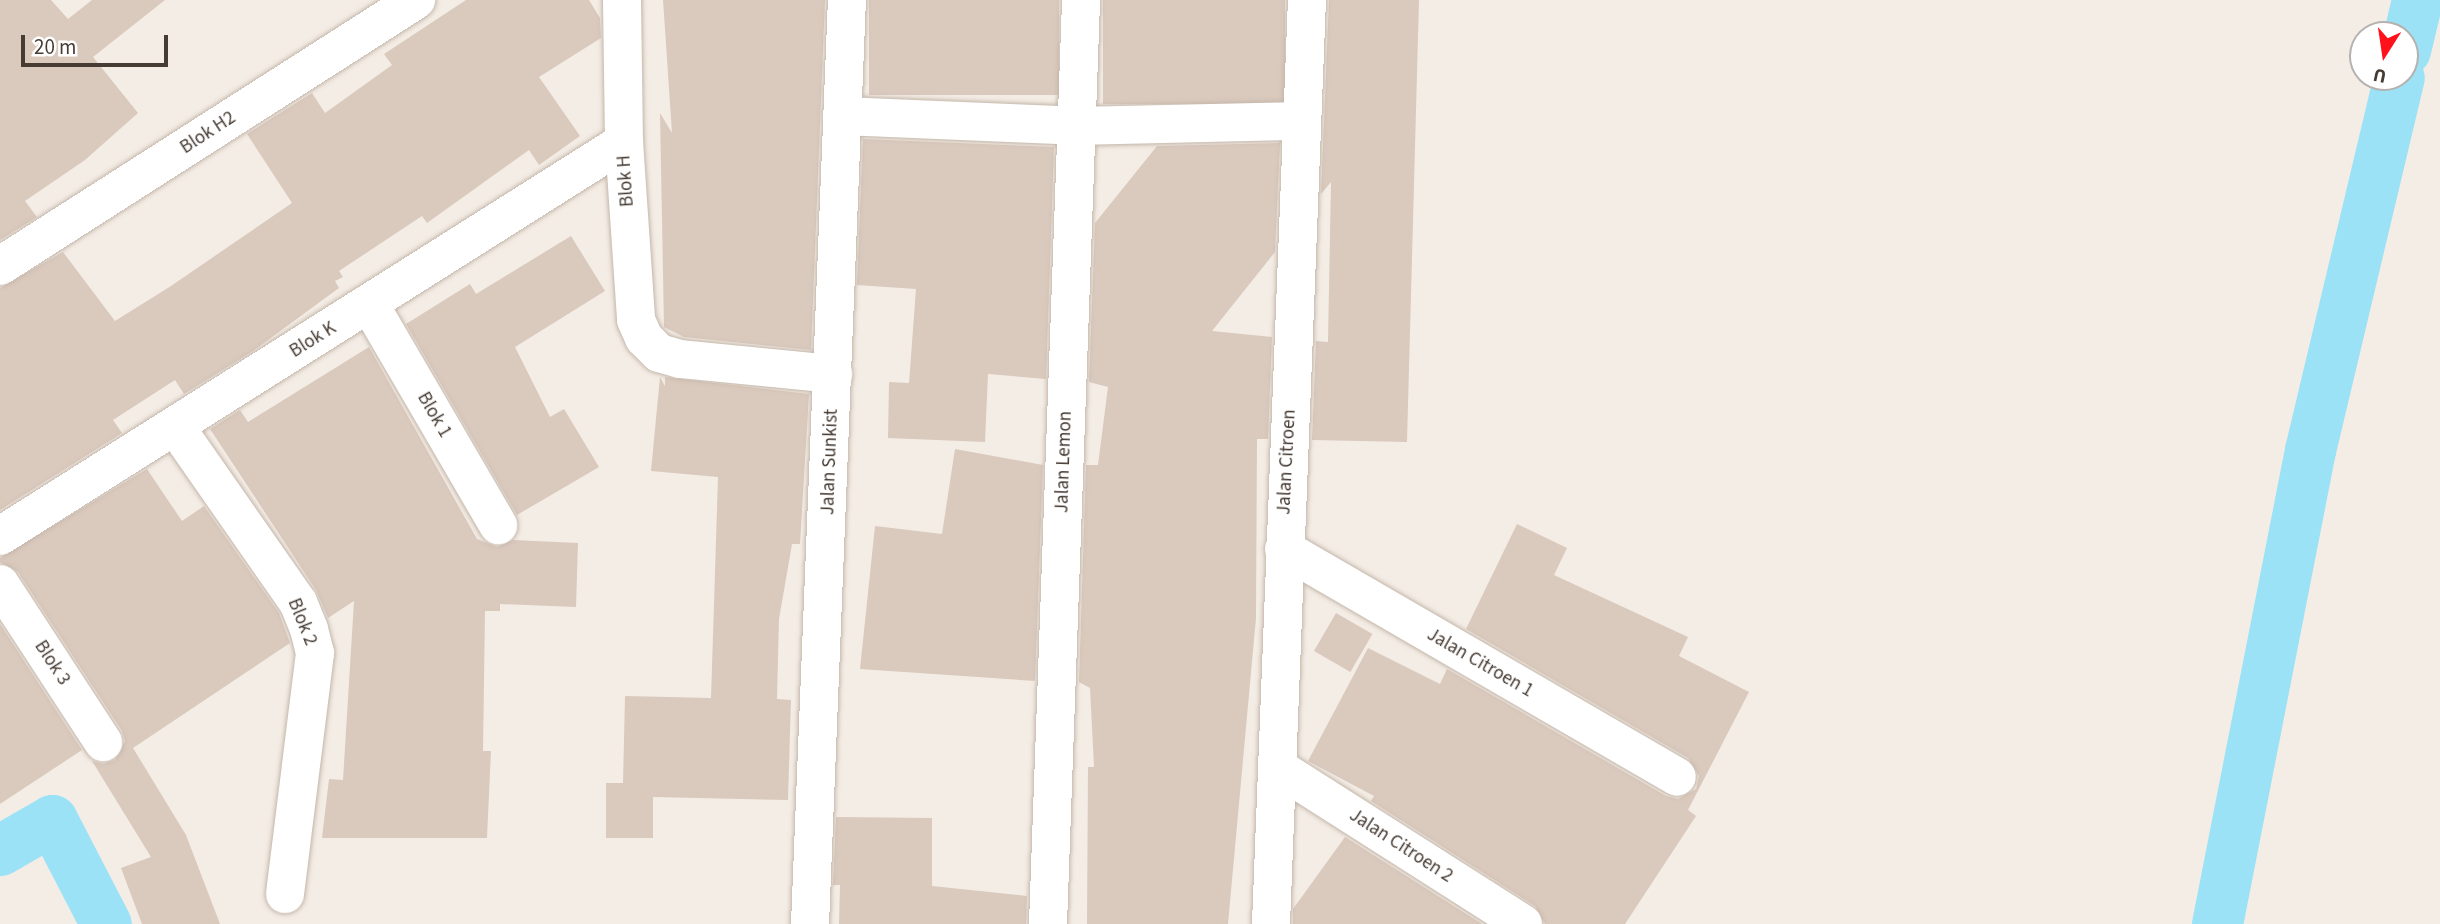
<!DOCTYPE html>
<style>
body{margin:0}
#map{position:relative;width:2440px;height:924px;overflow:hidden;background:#f4ede5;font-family:"Source Sans 3",sans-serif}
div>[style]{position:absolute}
.canal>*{height:51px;margin:-25.5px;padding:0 25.5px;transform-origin:25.5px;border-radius:25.5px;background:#9ce2f7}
.building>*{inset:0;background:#dac9bd;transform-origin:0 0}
.roads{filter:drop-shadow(0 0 2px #c4b6aa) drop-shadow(0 0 2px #c4b6aa)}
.street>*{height:38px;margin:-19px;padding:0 19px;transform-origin:19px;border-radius:19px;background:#fff}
span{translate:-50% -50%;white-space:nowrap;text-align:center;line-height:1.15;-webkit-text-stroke:7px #fff;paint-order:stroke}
.street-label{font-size:19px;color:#473c34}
.north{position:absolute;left:2349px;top:21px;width:70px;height:70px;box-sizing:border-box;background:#fff;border:2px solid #b5b1ae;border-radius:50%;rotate:192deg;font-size:19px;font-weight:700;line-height:28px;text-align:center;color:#473c34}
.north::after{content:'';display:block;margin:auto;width:24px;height:32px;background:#ff1219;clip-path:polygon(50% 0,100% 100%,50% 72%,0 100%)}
.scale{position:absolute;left:21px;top:35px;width:147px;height:32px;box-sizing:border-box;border:4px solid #473c34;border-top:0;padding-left:9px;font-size:21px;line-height:24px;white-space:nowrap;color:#473c34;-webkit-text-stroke:5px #fff;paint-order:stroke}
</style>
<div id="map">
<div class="canal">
<i style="left:2405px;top:50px;width:51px;rotate:-76.5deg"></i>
<i style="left:0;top:850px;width:60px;rotate:-30deg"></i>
<i style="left:52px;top:820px;width:117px;rotate:62.6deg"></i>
<i style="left:2217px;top:924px;width:483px;rotate:-78.9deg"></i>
<i style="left:2310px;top:450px;width:383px;rotate:-76.6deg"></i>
</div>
<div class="building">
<i style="clip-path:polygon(0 0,51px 0,68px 19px,92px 0,165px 0,93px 57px,138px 113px,85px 160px,25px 201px,37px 217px,0 240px)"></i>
<i style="clip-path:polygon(466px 0,589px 0,600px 18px,601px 38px,539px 77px,580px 136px,539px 165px,529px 150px,427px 223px,422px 216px,339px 271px,343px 277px,335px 281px,339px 288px,253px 351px,184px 394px,175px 380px,113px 420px,122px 433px,0 510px,0 288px,63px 252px,115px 321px,171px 286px,292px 203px,247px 134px,312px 93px,325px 113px,392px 65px,384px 54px)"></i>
<i style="clip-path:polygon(663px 0,825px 0,811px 350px,684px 337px,664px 327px,660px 113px,672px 133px)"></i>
<i style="left:869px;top:0;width:190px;height:95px"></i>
<i style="left:1103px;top:0;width:182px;height:104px"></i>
<i style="clip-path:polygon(1329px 0,1419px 0,1407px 442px,1312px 440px,1316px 341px,1328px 342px,1331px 182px,1321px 194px)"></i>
<i style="clip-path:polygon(863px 139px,1054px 147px,1046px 379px,988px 374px,985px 442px,888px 438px,889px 382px,909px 383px,916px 289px,857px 285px)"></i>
<i style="clip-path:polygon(1280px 143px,1275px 252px,1212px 331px,1272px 337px,1268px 439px,1257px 439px,1256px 618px,1228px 924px,1087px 924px,1088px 767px,1094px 767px,1090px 688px,1079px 682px,1086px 465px,1098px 465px,1108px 387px,1089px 382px,1095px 223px,1157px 146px)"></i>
<i style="clip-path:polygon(571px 236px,605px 291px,515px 347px,550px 417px,564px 409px,599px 467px,517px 515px,406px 324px,470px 284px,476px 294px)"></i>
<i style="clip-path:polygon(369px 347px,477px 539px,497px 547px,513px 540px,578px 543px,576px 607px,500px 604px,500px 611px,485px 611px,483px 751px,491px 751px,487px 838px,322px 838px,329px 779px,343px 780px,354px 601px,328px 618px,316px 590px,210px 429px,240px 410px,248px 422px)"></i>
<i style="clip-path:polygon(660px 377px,665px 386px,665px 377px,809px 394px,800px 544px,792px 544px,779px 619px,777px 699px,791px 700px,788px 800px,653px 797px,653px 838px,606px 838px,606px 783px,623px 783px,625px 696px,711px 698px,718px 477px,651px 471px)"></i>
<i style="clip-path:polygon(955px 449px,1043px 465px,1035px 681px,860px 669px,875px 526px,942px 534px)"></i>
<i style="clip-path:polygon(147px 469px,182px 521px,204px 506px,279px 613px,290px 643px,133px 748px,186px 835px,220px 924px,142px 924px,121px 868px,151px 857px,92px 761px,103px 764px,115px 760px,125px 741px,122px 731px,18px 572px,0 562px,0 558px)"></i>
<i style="clip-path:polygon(1517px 524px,1567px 548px,1554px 575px,1688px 637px,1679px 656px,1749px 692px,1688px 810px,1696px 816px,1625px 924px,1545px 924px,1535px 906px,1371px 801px,1374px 796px,1308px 761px,1368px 648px,1440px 684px,1447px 669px,1666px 796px,1678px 799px,1696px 789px,1699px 776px,1688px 758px,1466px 629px)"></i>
<i style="left:1336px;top:613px;width:42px;height:44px;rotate:30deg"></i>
<i style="clip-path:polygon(0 624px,82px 750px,0 804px)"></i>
<i style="clip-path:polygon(836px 817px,932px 818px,932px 886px,1027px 896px,1026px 924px,839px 924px,840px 885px,833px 885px)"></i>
<i style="clip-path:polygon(1345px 837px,1482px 924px,1293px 924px,1293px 909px)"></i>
</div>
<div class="roads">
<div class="street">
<i style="left:622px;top:0;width:142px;rotate:89.2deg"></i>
<i style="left:624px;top:142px;width:178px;rotate:86.1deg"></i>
<i style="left:636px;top:320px;width:20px;rotate:66deg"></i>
<i style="left:644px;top:338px;width:21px;rotate:45deg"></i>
<i style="left:659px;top:353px;width:22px;rotate:16deg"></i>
<i style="left:680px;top:359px;width:154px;rotate:5.6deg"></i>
<i style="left:842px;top:116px;width:234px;rotate:2.4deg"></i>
<i style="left:1076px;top:126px;width:226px;rotate:-1.3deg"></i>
<i style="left:0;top:266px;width:494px;rotate:-32.6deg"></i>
<i style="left:370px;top:305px;width:255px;rotate:59.8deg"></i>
<i style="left:175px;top:426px;width:215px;rotate:55.1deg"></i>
<i style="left:298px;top:602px;width:29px;rotate:68deg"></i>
<i style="left:309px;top:629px;width:25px;rotate:76deg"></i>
<i style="left:315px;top:653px;width:243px;rotate:97.1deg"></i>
<i style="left:0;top:536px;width:738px;rotate:-32.27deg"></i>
<i style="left:1284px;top:549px;width:454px;rotate:30.1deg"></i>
<i style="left:0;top:584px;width:189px;rotate:56.9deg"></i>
<i style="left:1280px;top:769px;width:288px;rotate:32.5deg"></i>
<i style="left:810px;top:924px;width:925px;rotate:-87.71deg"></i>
<i style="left:1048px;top:924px;width:925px;rotate:-87.95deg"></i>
<i style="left:1271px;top:924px;width:925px;rotate:-87.77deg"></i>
</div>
</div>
<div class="street-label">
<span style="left:208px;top:133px;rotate:-33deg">Blok H2</span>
<span style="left:626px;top:181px;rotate:-94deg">Blok H</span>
<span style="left:313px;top:340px;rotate:-32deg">Blok K</span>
<span style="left:434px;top:415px;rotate:60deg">Blok 1</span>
<span style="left:830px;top:462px;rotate:-88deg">Jalan Sunkist</span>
<span style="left:1064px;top:462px;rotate:-88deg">Jalan Lemon</span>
<span style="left:1287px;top:462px;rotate:-87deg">Jalan Citroen</span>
<span style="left:302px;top:622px;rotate:68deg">Blok 2</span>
<span style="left:52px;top:663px;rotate:57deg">Blok 3</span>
<span style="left:1480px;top:663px;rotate:30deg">Jalan Citroen 1</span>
<span style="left:1401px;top:846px;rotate:33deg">Jalan Citroen 2</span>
</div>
<div class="north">U</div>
<div class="scale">20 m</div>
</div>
